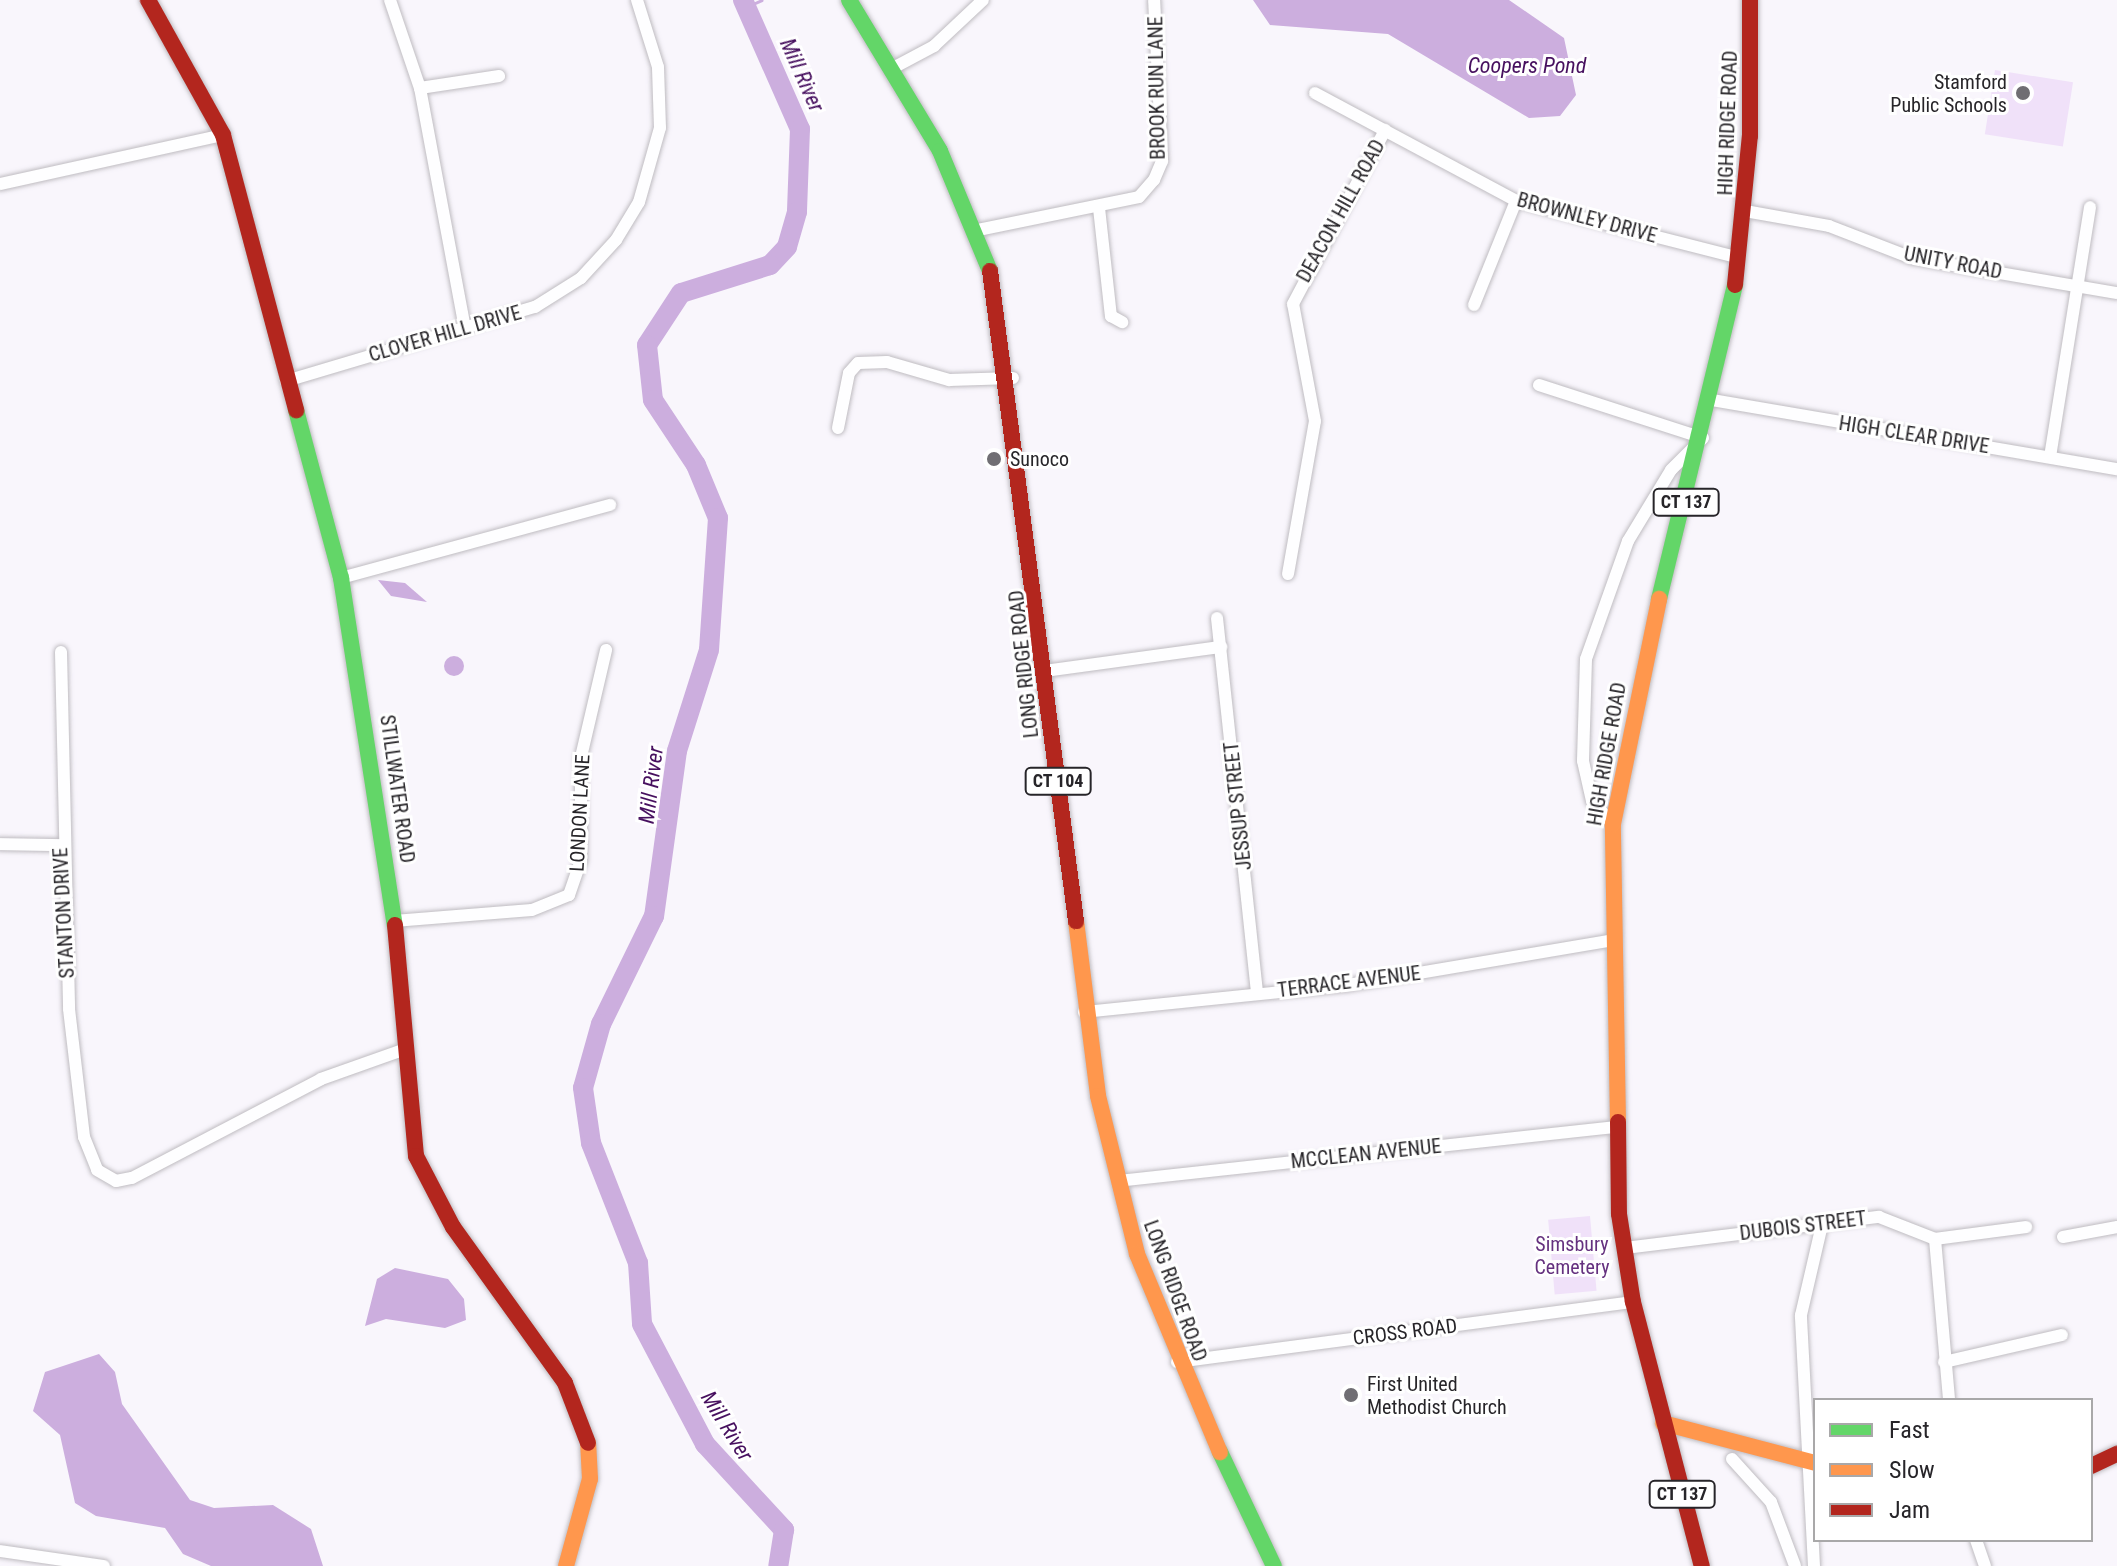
<!DOCTYPE html>
<style>
body{margin:0}
#map{position:relative;width:2117px;height:1566px;overflow:hidden;background:#f9f6fc;font-family:"Roboto Condensed",sans-serif}
div>[style]{position:absolute}
.green>*{inset:0;background:#f0e1f9;transform-origin:0 0}
.water>*{inset:0;background:#ccaede}
.round{border-radius:50%}
.stream>*{height:3px;margin:-1.5px;padding:0 1.5px;transform-origin:1.5px;border-radius:1.5px;background:#ccaede}
.river>*{height:20px;margin:-10px;padding:0 10px;transform-origin:10px;border-radius:10px;background:#ccaede}
.roads{filter:drop-shadow(0 0 2px #bfbcc1) drop-shadow(0 0 2px #bfbcc1)}
.street>*{height:12px;margin:-6px;padding:0 6px;transform-origin:6px;border-radius:6px;background:#fefeff}
.fast>*{height:16px;margin:-8px;padding:0 8px;transform-origin:8px;border-radius:8px;background:#63d668}
.slow>*{height:16px;margin:-8px;padding:0 8px;transform-origin:8px;border-radius:8px;background:#ff974d}
.jam>*{height:16px;margin:-8px;padding:0 8px;transform-origin:8px;border-radius:8px;background:#b3261e}
.dots>*{width:22px;height:22px;translate:-50% -50%;box-sizing:border-box;border:4px solid #fff;border-radius:50%}
span{translate:-50% -50%;white-space:nowrap;text-align:center;line-height:1.15;-webkit-text-stroke:6px #fff;paint-order:stroke}
.shield-label span{padding:2px 6px;background:#fff;border:2px solid;border-radius:6px;-webkit-text-stroke-width:0}
.shield-label{font-size:18px;color:#272529;font-weight:700}
.poi-label{font-size:20px;color:#272529}
.right{translate:-100% -50%;text-align:right}
.left{translate:0 -50%;text-align:left}
.street-label{font-size:20px;color:#272529}
.park-label{font-size:20px;color:#65317f}
.water-label{font-size:22px;color:#47105f;font-style:italic}
.legend{position:absolute;left:1813px;top:1398px;width:280px;height:144px;box-sizing:border-box;background:#fff;border:2px solid #a9a8a9;margin:0;padding:10px 14px;list-style:none;font-size:24px;color:#272529}
.legend li{display:flex;align-items:center;gap:16px;height:40px}
.legend b{width:40px;border:2px solid #a9a8a9}
</style>
<div id="map">
<div class="green">
<i style="left:1995px;top:70px;width:79px;height:65px;rotate:9deg"></i>
<i style="left:1590px;top:1216px;width:75px;height:42px;rotate:85deg"></i>
</div>
<div class="water">
<i style="clip-path:polygon(1253px 0,1509px 0,1564px 38px,1576px 95px,1560px 116px,1529px 118px,1388px 34px,1270px 25px)"></i>
<i style="clip-path:polygon(378px 580px,405px 583px,427px 602px,391px 596px)"></i>
<i class="round" style="left:444px;top:656px;width:20px;height:20px"></i>
<i style="clip-path:polygon(395px 1268px,448px 1279px,464px 1299px,466px 1320px,445px 1328px,386px 1319px,365px 1326px,377px 1279px)"></i>
<i style="clip-path:polygon(99px 1354px,115px 1372px,122px 1404px,190px 1500px,214px 1508px,273px 1505px,311px 1529px,323px 1566px,211px 1566px,183px 1554px,165px 1528px,96px 1516px,75px 1503px,60px 1435px,33px 1411px,45px 1372px)"></i>
</div>
<div class="stream">
<i style="left:746px;top:7px;width:17px;rotate:-24deg"></i>
</div>
<div class="river">
<i style="left:743px;top:0;width:141px;rotate:66.2deg"></i>
<i style="left:800px;top:129px;width:83px;rotate:92.1deg"></i>
<i style="left:797px;top:212px;width:36px;rotate:106deg"></i>
<i style="left:787px;top:247px;width:25px;rotate:133deg"></i>
<i style="left:770px;top:265px;width:93px;rotate:162.5deg"></i>
<i style="left:681px;top:293px;width:62px;rotate:123.2deg"></i>
<i style="left:647px;top:345px;width:55px;rotate:83.8deg"></i>
<i style="left:653px;top:400px;width:78px;rotate:56.5deg"></i>
<i style="left:696px;top:465px;width:57px;rotate:67.5deg"></i>
<i style="left:718px;top:518px;width:132px;rotate:93.9deg"></i>
<i style="left:709px;top:650px;width:106px;rotate:107.6deg"></i>
<i style="left:677px;top:751px;width:167px;rotate:97.9deg"></i>
<i style="left:654px;top:916px;width:120px;rotate:116.1deg"></i>
<i style="left:601px;top:1024px;width:66px;rotate:105.7deg"></i>
<i style="left:583px;top:1088px;width:56px;rotate:81.7deg"></i>
<i style="left:591px;top:1143px;width:129px;rotate:68.6deg"></i>
<i style="left:638px;top:1263px;width:61px;rotate:86.2deg"></i>
<i style="left:642px;top:1324px;width:136px;rotate:62.3deg"></i>
<i style="left:705px;top:1444px;width:117px;rotate:47.4deg"></i>
<i style="left:784px;top:1530px;width:36px;rotate:99deg"></i>
</div>
<div class="roads">
<div class="street">
<i style="left:390px;top:0;width:93px;rotate:71.2deg"></i>
<i style="left:420px;top:88px;width:245px;rotate:79.4deg"></i>
<i style="left:891px;top:69px;width:49px;rotate:-28.1deg"></i>
<i style="left:934px;top:46px;width:67px;rotate:-43.2deg"></i>
<i style="left:420px;top:88px;width:80px;rotate:-8.6deg"></i>
<i style="left:1315px;top:93px;width:228px;rotate:28.2deg"></i>
<i style="left:1516px;top:201px;width:230px;rotate:14.3deg"></i>
<i style="left:0;top:184px;width:228px;rotate:-12.4deg"></i>
<i style="left:1099px;top:208px;width:109px;rotate:83.7deg"></i>
<i style="left:1111px;top:316px;width:13px;rotate:29deg"></i>
<i style="left:1745px;top:211px;width:85px;rotate:10.1deg"></i>
<i style="left:1829px;top:226px;width:89px;rotate:21.1deg"></i>
<i style="left:1912px;top:258px;width:208px;rotate:9.7deg"></i>
<i style="left:978px;top:230px;width:164px;rotate:-11.6deg"></i>
<i style="left:1139px;top:197px;width:23px;rotate:-49deg"></i>
<i style="left:1154px;top:180px;width:21px;rotate:-67deg"></i>
<i style="left:1162px;top:161px;width:161px;rotate:-92.8deg"></i>
<i style="left:1474px;top:305px;width:112px;rotate:-68deg"></i>
<i style="left:286px;top:381px;width:260px;rotate:-16.6deg"></i>
<i style="left:535px;top:307px;width:54px;rotate:-32.2deg"></i>
<i style="left:581px;top:278px;width:52px;rotate:-47.4deg"></i>
<i style="left:616px;top:240px;width:44px;rotate:-58.8deg"></i>
<i style="left:639px;top:202px;width:77px;rotate:-74.2deg"></i>
<i style="left:660px;top:128px;width:61px;rotate:-91.9deg"></i>
<i style="left:658px;top:67px;width:70px;rotate:-107.4deg"></i>
<i style="left:1539px;top:385px;width:172px;rotate:17.9deg"></i>
<i style="left:1703px;top:438px;width:45px;rotate:135deg"></i>
<i style="left:1671px;top:470px;width:83px;rotate:121.2deg"></i>
<i style="left:1628px;top:541px;width:125px;rotate:109.6deg"></i>
<i style="left:1586px;top:659px;width:102px;rotate:91.7deg"></i>
<i style="left:1583px;top:761px;width:41px;rotate:77.3deg"></i>
<i style="left:1592px;top:801px;width:31px;rotate:48deg"></i>
<i style="left:1712px;top:400px;width:411px;rotate:9.7deg"></i>
<i style="left:838px;top:428px;width:56px;rotate:-78.7deg"></i>
<i style="left:849px;top:373px;width:13px;rotate:-48deg"></i>
<i style="left:858px;top:363px;width:29px;rotate:-2deg"></i>
<i style="left:887px;top:362px;width:65px;rotate:16.2deg"></i>
<i style="left:949px;top:380px;width:64px;rotate:-1.8deg"></i>
<i style="left:2050px;top:457px;width:253px;rotate:-80.9deg"></i>
<i style="left:1288px;top:574px;width:155px;rotate:-80deg"></i>
<i style="left:1315px;top:421px;width:119px;rotate:-100.6deg"></i>
<i style="left:1293px;top:304px;width:197px;rotate:-62.1deg"></i>
<i style="left:341px;top:578px;width:279px;rotate:-15.2deg"></i>
<i style="left:1217px;top:618px;width:378px;rotate:83.9deg"></i>
<i style="left:61px;top:652px;width:357px;rotate:88.7deg"></i>
<i style="left:69px;top:1009px;width:129px;rotate:83.3deg"></i>
<i style="left:84px;top:1137px;width:35px;rotate:68deg"></i>
<i style="left:97px;top:1170px;width:22px;rotate:30deg"></i>
<i style="left:116px;top:1181px;width:16px;rotate:-11deg"></i>
<i style="left:132px;top:1178px;width:213px;rotate:-27.6deg"></i>
<i style="left:321px;top:1079px;width:87px;rotate:-19.5deg"></i>
<i style="left:1045px;top:671px;width:178px;rotate:-7.8deg"></i>
<i style="left:0;top:844px;width:60px;rotate:1deg"></i>
<i style="left:394px;top:921px;width:138px;rotate:-4.6deg"></i>
<i style="left:532px;top:910px;width:40px;rotate:-22deg"></i>
<i style="left:569px;top:895px;width:36px;rotate:-71deg"></i>
<i style="left:581px;top:861px;width:104px;rotate:-90deg"></i>
<i style="left:581px;top:757px;width:110px;rotate:-76.8deg"></i>
<i style="left:1084px;top:1012px;width:265px;rotate:-5.8deg"></i>
<i style="left:1348px;top:985px;width:269px;rotate:-9.6deg"></i>
<i style="left:1118px;top:1181px;width:500px;rotate:-6.2deg"></i>
<i style="left:2063px;top:1237px;width:55px;rotate:-10.5deg"></i>
<i style="left:1935px;top:1239px;width:162px;rotate:85deg"></i>
<i style="left:1625px;top:1248px;width:256px;rotate:-7deg"></i>
<i style="left:1879px;top:1217px;width:60px;rotate:21.4deg"></i>
<i style="left:1935px;top:1239px;width:92px;rotate:-7.5deg"></i>
<i style="left:1177px;top:1362px;width:460px;rotate:-7.5deg"></i>
<i style="left:1944px;top:1362px;width:121px;rotate:-12.9deg"></i>
<i style="left:1732px;top:1459px;width:58px;rotate:47.8deg"></i>
<i style="left:1771px;top:1502px;width:68px;rotate:69.4deg"></i>
<i style="left:1976px;top:1540px;width:28px;rotate:71deg"></i>
<i style="left:0;top:1551px;width:105px;rotate:8.2deg"></i>
<i style="left:1814px;top:1566px;width:251px;rotate:-93deg"></i>
<i style="left:1801px;top:1315px;width:92px;rotate:-76.9deg"></i>
</div>
<div class="fast">
<i style="left:849px;top:0;width:176px;rotate:58.9deg"></i>
<i style="left:940px;top:151px;width:130px;rotate:67.4deg"></i>
<i style="left:296px;top:410px;width:174px;rotate:75deg"></i>
<i style="left:341px;top:578px;width:351px;rotate:81.2deg"></i>
<i style="left:1659px;top:599px;width:323px;rotate:-76.4deg"></i>
<i style="left:1220px;top:1452px;width:126px;rotate:64.7deg"></i>
</div>
<div class="slow">
<i style="left:1076px;top:921px;width:176px;rotate:82.8deg"></i>
<i style="left:1098px;top:1096px;width:163px;rotate:76.1deg"></i>
<i style="left:1137px;top:1254px;width:215px;rotate:67.3deg"></i>
<i style="left:1618px;top:1122px;width:298px;rotate:-91deg"></i>
<i style="left:1613px;top:824px;width:230px;rotate:-78.4deg"></i>
<i style="left:1663px;top:1423px;width:157px;rotate:14.7deg"></i>
<i style="left:566px;top:1566px;width:90px;rotate:-74.6deg"></i>
<i style="left:590px;top:1479px;width:36px;rotate:-93deg"></i>
</div>
<div class="jam">
<i style="left:148px;top:0;width:154px;rotate:60.9deg"></i>
<i style="left:223px;top:135px;width:285px;rotate:75.1deg"></i>
<i style="left:990px;top:271px;width:656px;rotate:82.46deg"></i>
<i style="left:1735px;top:285px;width:150px;rotate:-84.3deg"></i>
<i style="left:1750px;top:136px;width:136px;rotate:-90deg"></i>
<i style="left:395px;top:925px;width:232px;rotate:84.8deg"></i>
<i style="left:416px;top:1156px;width:80px;rotate:62.5deg"></i>
<i style="left:453px;top:1227px;width:192px;rotate:54.3deg"></i>
<i style="left:565px;top:1383px;width:64px;rotate:69deg"></i>
<i style="left:1618px;top:1122px;width:92px;rotate:89.4deg"></i>
<i style="left:1619px;top:1214px;width:89px;rotate:81deg"></i>
<i style="left:1633px;top:1302px;width:273px;rotate:75.4deg"></i>
<i style="left:2091px;top:1466px;width:29px;rotate:-25deg"></i>
</div>
</div>
<div class="dots">
<i style="left:2023px;top:93px;background:#706e73"></i>
<i style="left:994px;top:459px;background:#706e73"></i>
<i style="left:1351px;top:1395px;background:#706e73"></i>
</div>
<div class="shield-label">
<span style="left:1686px;top:502px">CT 137</span>
<span style="left:1058px;top:781px">CT 104</span>
<span style="left:1682px;top:1494px">CT 137</span>
</div>
<div class="poi-label">
<span class="right" style="left:2007px;top:94px">Stamford<br>Public Schools</span>
<span class="left" style="left:1010px;top:459px">Sunoco</span>
<span class="left" style="left:1367px;top:1396px">First United<br>Methodist Church</span>
</div>
<div class="street-label">
<span style="left:1157px;top:88px;rotate:-91deg">BROOK RUN LANE</span>
<span style="left:1728px;top:123px;rotate:-88deg">HIGH RIDGE ROAD</span>
<span style="left:1341px;top:211px;rotate:-61deg">DEACON HILL ROAD</span>
<span style="left:1587px;top:218px;rotate:15deg">BROWNLEY DRIVE</span>
<span style="left:1953px;top:263px;rotate:11deg">UNITY ROAD</span>
<span style="left:445px;top:334px;rotate:-16deg">CLOVER HILL DRIVE</span>
<span style="left:1914px;top:435px;rotate:9deg">HIGH CLEAR DRIVE</span>
<span style="left:1024px;top:664px;rotate:-96deg">LONG RIDGE ROAD</span>
<span style="left:1607px;top:754px;rotate:-80deg">HIGH RIDGE ROAD</span>
<span style="left:397px;top:789px;rotate:82deg">STILLWATER ROAD</span>
<span style="left:1238px;top:806px;rotate:-96deg">JESSUP STREET</span>
<span style="left:580px;top:813px;rotate:-87deg">LONDON LANE</span>
<span style="left:64px;top:913px;rotate:-93deg">STANTON DRIVE</span>
<span style="left:1349px;top:982px;rotate:-7deg">TERRACE AVENUE</span>
<span style="left:1366px;top:1154px;rotate:-6deg">MCCLEAN AVENUE</span>
<span style="left:1803px;top:1226px;rotate:-7deg">DUBOIS STREET</span>
<span style="left:1175px;top:1291px;rotate:70deg">LONG RIDGE ROAD</span>
<span style="left:1405px;top:1332px;rotate:-7deg">CROSS ROAD</span>
</div>
<div class="park-label">
<span style="left:1572px;top:1256px">Simsbury<br>Cemetery</span>
</div>
<div class="water-label">
<span style="left:1527px;top:66px">Coopers Pond</span>
<span style="left:802px;top:75px;rotate:66deg">Mill River</span>
<span style="left:651px;top:785px;rotate:-83deg">Mill River</span>
<span style="left:727px;top:1426px;rotate:58deg">Mill River</span>
</div>
<ul class="legend">
<li><b style="height:10px;background:#63d668"></b>Fast</li>
<li><b style="height:10px;background:#ff974d"></b>Slow</li>
<li><b style="height:10px;background:#b3261e"></b>Jam</li>
</ul>
</div>
